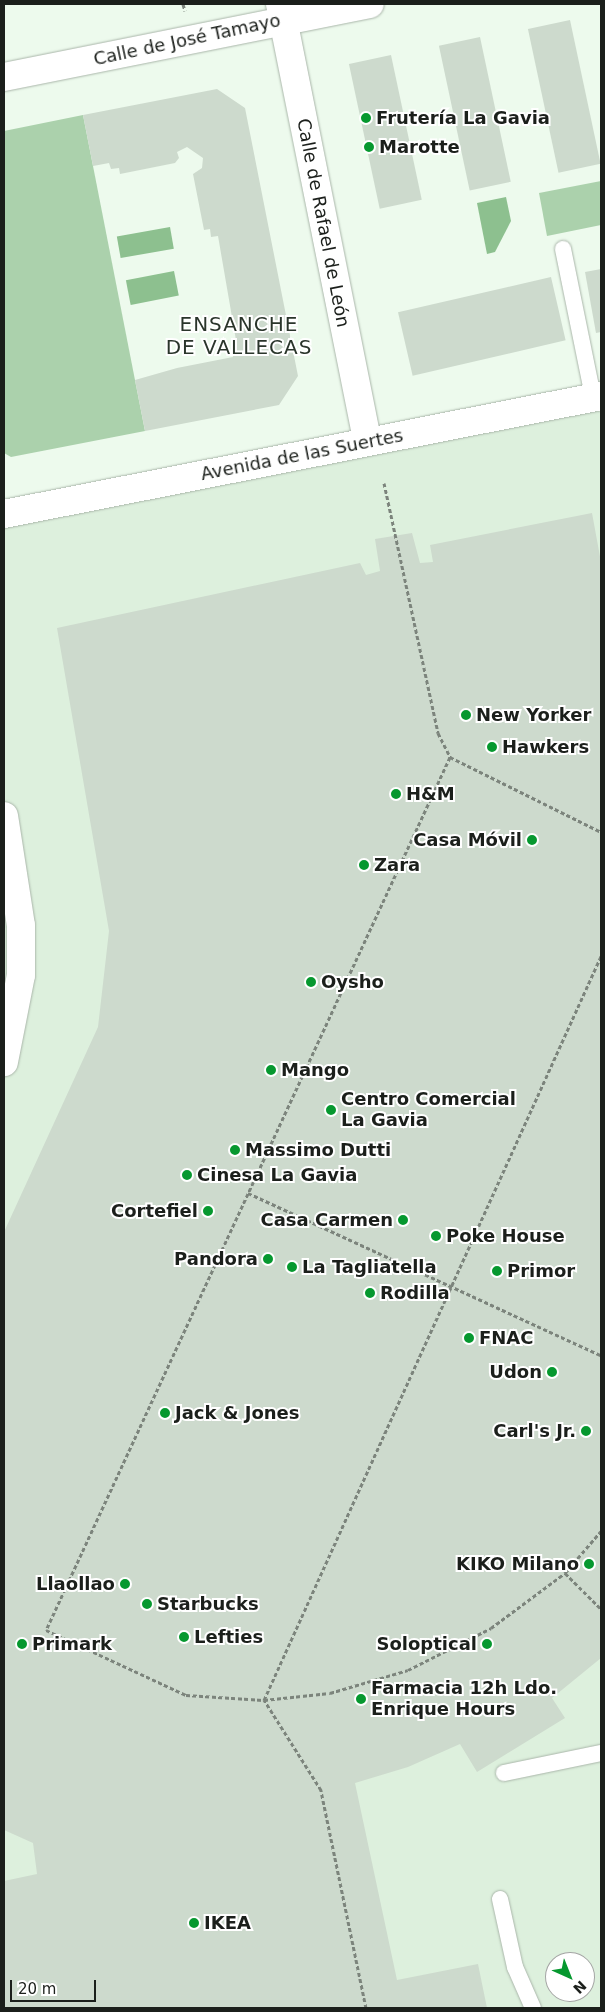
<!DOCTYPE html>
<meta charset="utf-8">
<style>
body{margin:0}
#map{position:relative;width:605px;height:2012px;overflow:hidden;background:#edfaed;font-family:"DejaVu Sans",sans-serif}
div>[style]{position:absolute}
.built>*{inset:0;background:#ddf0dd}
.green>*{inset:0;background:#abd1ac}
.water>*{inset:0;background:#8dc08f;transform-origin:0 0}
.building>*{inset:0;background:#cddacd;transform-origin:0 0}
.path>*{height:3px;margin-top:-1.5px;transform-origin:0;background:repeating-linear-gradient(90deg,#7c847c 0 4px,transparent 0 6.5px)}
.roads{filter:drop-shadow(0 0 1px #aab6aa) drop-shadow(0 0 1px #aab6aa)}
.service>*{height:16px;margin:-8px;padding:0 8px;transform-origin:8px;border-radius:8px;background:#fff}
.minor>*{height:28px;margin:-14px;padding:0 14px;transform-origin:14px;border-radius:14px;background:#fff}
.secondary>*{height:28px;margin:-14px;padding:0 14px;transform-origin:14px;border-radius:14px;background:#fff}
.dots>*{width:14px;height:14px;translate:-50% -50%;box-sizing:border-box;border:2px solid #fff;border-radius:50%}
span{translate:-50% -50%;white-space:nowrap;text-align:center;line-height:1.15;-webkit-text-stroke:4px #fff;paint-order:stroke}
.street-label{font-size:18px;color:#1b1f1b}
.poi-label{font-size:18px;color:#1b1f1b;font-weight:700}
.left{translate:0 -50%;text-align:left}
.right{translate:-100% -50%;text-align:right}
.quarter-label{font-size:20px;color:#2a352b;letter-spacing:1px}
.frame{position:absolute;inset:0;border:5px solid #1b1f1b;pointer-events:none}
.north{position:absolute;left:545px;top:1952px;width:50px;height:50px;box-sizing:border-box;background:#fff;border:1px solid #a4a5a4;border-radius:50%;rotate:136deg;font-size:14px;font-weight:700;line-height:20px;text-align:center;color:#1b1f1b}
.north::after{content:'';display:block;margin:auto;width:18px;height:22px;background:#06982f;clip-path:polygon(50% 0,100% 100%,50% 72%,0 100%)}
.scale{position:absolute;left:10px;top:1980px;width:86px;height:22px;box-sizing:border-box;border:2px solid #1b1f1b;border-top:0;padding-left:6px;font-size:15px;line-height:18px;white-space:nowrap;color:#1b1f1b;-webkit-text-stroke:4px #fff;paint-order:stroke}
</style>
<div id="map">
<div class="built">
<i style="clip-path:polygon(evenodd,601px 396px,601px 2008px,4px 2008px,4px 514px,601px 396px,555px 1962px,585px 1962px,585px 1992px,555px 1992px,555px 1962px)"></i>
</div>
<div class="green">
<i style="clip-path:polygon(83px 115px,145px 431px,11px 457px,4px 453px,4px 131px)"></i>
<i style="clip-path:polygon(601px 181px,601px 225px,547px 236px,539px 193px)"></i>
</div>
<div class="water">
<i style="clip-path:polygon(506px 197px,511px 221px,495px 252px,487px 254px,477px 203px)"></i>
<i style="left:170px;top:227px;width:22px;height:54px;rotate:80deg"></i>
<i style="left:174px;top:271px;width:25px;height:49px;rotate:79deg"></i>
</div>
<div class="building">
<i style="left:570px;top:20px;width:147px;height:43px;rotate:78deg"></i>
<i style="left:480px;top:37px;width:148px;height:42px;rotate:78deg"></i>
<i style="left:391px;top:55px;width:148px;height:43px;rotate:78deg"></i>
<i style="clip-path:polygon(217px 89px,245px 108px,298px 376px,279px 405px,145px 431px,135px 380px,177px 368px,233px 357px,231px 347px,237px 346px,218px 236px,211px 237px,210px 229px,204px 230px,193px 174px,202px 168px,203px 158px,187px 147px,177px 152px,179px 158px,175px 163px,120px 174px,119px 168px,111px 169px,109px 163px,93px 166px,83px 115px)"></i>
<i style="clip-path:polygon(601px 269px,601px 332px,596px 333px,585px 272px)"></i>
<i style="left:551px;top:277px;width:65px;height:157px;rotate:77deg"></i>
<i style="clip-path:polygon(592px 513px,601px 562px,601px 1658px,552px 1698px,565px 1718px,477px 1772px,460px 1744px,408px 1767px,355px 1783px,397px 1980px,478px 1964px,487px 2008px,4px 2008px,4px 1881px,37px 1874px,33px 1843px,4px 1830px,4px 1232px,98px 1027px,109px 931px,57px 628px,360px 563px,366px 575px,380px 571px,375px 539px,412px 533px,420px 563px,433px 562px,430px 545px)"></i>
</div>
<div class="path">
<i style="left:183px;top:4px;width:7px;rotate:74deg"></i>
<i style="left:384px;top:483px;width:256px;rotate:77.8deg"></i>
<i style="left:438px;top:733px;width:27px;rotate:63deg"></i>
<i style="left:450px;top:757px;width:169px;rotate:26.4deg"></i>
<i style="left:450px;top:757px;width:962px;rotate:114.83deg"></i>
<i style="left:46px;top:1630px;width:154px;rotate:24.9deg"></i>
<i style="left:186px;top:1695px;width:78px;rotate:3.7deg"></i>
<i style="left:264px;top:1700px;width:66px;rotate:-6.1deg"></i>
<i style="left:330px;top:1693px;width:81px;rotate:-16.4deg"></i>
<i style="left:408px;top:1670px;width:93px;rotate:-26.8deg"></i>
<i style="left:491px;top:1628px;width:92px;rotate:-36.6deg"></i>
<i style="left:565px;top:1573px;width:55px;rotate:-49.4deg"></i>
<i style="left:248px;top:1193px;width:388px;rotate:24.7deg"></i>
<i style="left:565px;top:1573px;width:51px;rotate:45deg"></i>
<i style="left:366px;top:2008px;width:223px;rotate:-101.7deg"></i>
<i style="left:321px;top:1790px;width:107px;rotate:-122.3deg"></i>
<i style="left:264px;top:1700px;width:817px;rotate:-65.63deg"></i>
</div>
<div class="roads">
<div class="service">
<i style="left:563px;top:249px;width:151px;rotate:78.5deg"></i>
<i style="left:504px;top:1773px;width:99px;rotate:-11.7deg"></i>
<i style="left:500px;top:1899px;width:70px;rotate:77.6deg"></i>
<i style="left:515px;top:1967px;width:45px;rotate:66.3deg"></i>
</div>
<div class="minor">
<i style="left:280px;top:4px;width:446px;rotate:78.7deg"></i>
<i style="left:4px;top:77px;width:373px;rotate:-11.3deg"></i>
<i style="left:4px;top:816px;width:111px;rotate:81.2deg"></i>
<i style="left:21px;top:926px;width:49px;rotate:90deg"></i>
<i style="left:21px;top:975px;width:89px;rotate:101.1deg"></i>
</div>
<div class="secondary">
<i style="left:4px;top:514px;width:609px;rotate:-11.18deg"></i>
</div>
</div>
<div class="dots">
<i style="left:366px;top:118px;background:#06982f"></i>
<i style="left:369px;top:147px;background:#06982f"></i>
<i style="left:466px;top:715px;background:#06982f"></i>
<i style="left:492px;top:747px;background:#06982f"></i>
<i style="left:396px;top:794px;background:#06982f"></i>
<i style="left:532px;top:840px;background:#06982f"></i>
<i style="left:364px;top:865px;background:#06982f"></i>
<i style="left:311px;top:982px;background:#06982f"></i>
<i style="left:271px;top:1070px;background:#06982f"></i>
<i style="left:331px;top:1110px;background:#06982f"></i>
<i style="left:235px;top:1150px;background:#06982f"></i>
<i style="left:187px;top:1175px;background:#06982f"></i>
<i style="left:208px;top:1211px;background:#06982f"></i>
<i style="left:403px;top:1220px;background:#06982f"></i>
<i style="left:436px;top:1236px;background:#06982f"></i>
<i style="left:268px;top:1259px;background:#06982f"></i>
<i style="left:292px;top:1267px;background:#06982f"></i>
<i style="left:497px;top:1271px;background:#06982f"></i>
<i style="left:370px;top:1293px;background:#06982f"></i>
<i style="left:469px;top:1338px;background:#06982f"></i>
<i style="left:552px;top:1372px;background:#06982f"></i>
<i style="left:165px;top:1413px;background:#06982f"></i>
<i style="left:586px;top:1431px;background:#06982f"></i>
<i style="left:589px;top:1564px;background:#06982f"></i>
<i style="left:125px;top:1584px;background:#06982f"></i>
<i style="left:147px;top:1604px;background:#06982f"></i>
<i style="left:184px;top:1637px;background:#06982f"></i>
<i style="left:22px;top:1644px;background:#06982f"></i>
<i style="left:487px;top:1644px;background:#06982f"></i>
<i style="left:361px;top:1699px;background:#06982f"></i>
<i style="left:194px;top:1923px;background:#06982f"></i>
</div>
<div class="street-label">
<span style="left:187px;top:40px;rotate:-12deg">Calle de José Tamayo</span>
<span style="left:323px;top:223px;rotate:79deg">Calle de Rafael de León</span>
<span style="left:302px;top:455px;rotate:-11deg">Avenida de las Suertes</span>
</div>
<div class="poi-label">
<span class="left" style="left:376px;top:118px">Frutería La Gavia</span>
<span class="left" style="left:379px;top:147px">Marotte</span>
<span class="left" style="left:476px;top:715px">New Yorker</span>
<span class="left" style="left:502px;top:747px">Hawkers</span>
<span class="left" style="left:406px;top:794px">H&amp;M</span>
<span class="right" style="left:522px;top:840px">Casa Móvil</span>
<span class="left" style="left:374px;top:865px">Zara</span>
<span class="left" style="left:321px;top:982px">Oysho</span>
<span class="left" style="left:281px;top:1070px">Mango</span>
<span class="left" style="left:341px;top:1110px">Centro Comercial<br>La Gavia</span>
<span class="left" style="left:245px;top:1150px">Massimo Dutti</span>
<span class="left" style="left:197px;top:1175px">Cinesa La Gavia</span>
<span class="right" style="left:198px;top:1211px">Cortefiel</span>
<span class="right" style="left:393px;top:1220px">Casa Carmen</span>
<span class="left" style="left:446px;top:1236px">Poke House</span>
<span class="right" style="left:258px;top:1259px">Pandora</span>
<span class="left" style="left:302px;top:1267px">La Tagliatella</span>
<span class="left" style="left:507px;top:1271px">Primor</span>
<span class="left" style="left:380px;top:1293px">Rodilla</span>
<span class="left" style="left:479px;top:1338px">FNAC</span>
<span class="right" style="left:542px;top:1372px">Udon</span>
<span class="left" style="left:175px;top:1413px">Jack &amp; Jones</span>
<span class="right" style="left:576px;top:1431px">Carl's Jr.</span>
<span class="right" style="left:579px;top:1564px">KIKO Milano</span>
<span class="right" style="left:115px;top:1584px">Llaollao</span>
<span class="left" style="left:157px;top:1604px">Starbucks</span>
<span class="left" style="left:194px;top:1637px">Lefties</span>
<span class="left" style="left:32px;top:1644px">Primark</span>
<span class="right" style="left:477px;top:1644px">Soloptical</span>
<span class="left" style="left:371px;top:1699px">Farmacia 12h Ldo.<br>Enrique Hours</span>
<span class="left" style="left:204px;top:1923px">IKEA</span>
</div>
<div class="quarter-label">
<span style="left:239px;top:336px">ENSANCHE<br>DE VALLECAS</span>
</div>
<div class="frame"></div>
<div class="north">N</div>
<div class="scale">20 m</div>
</div>
